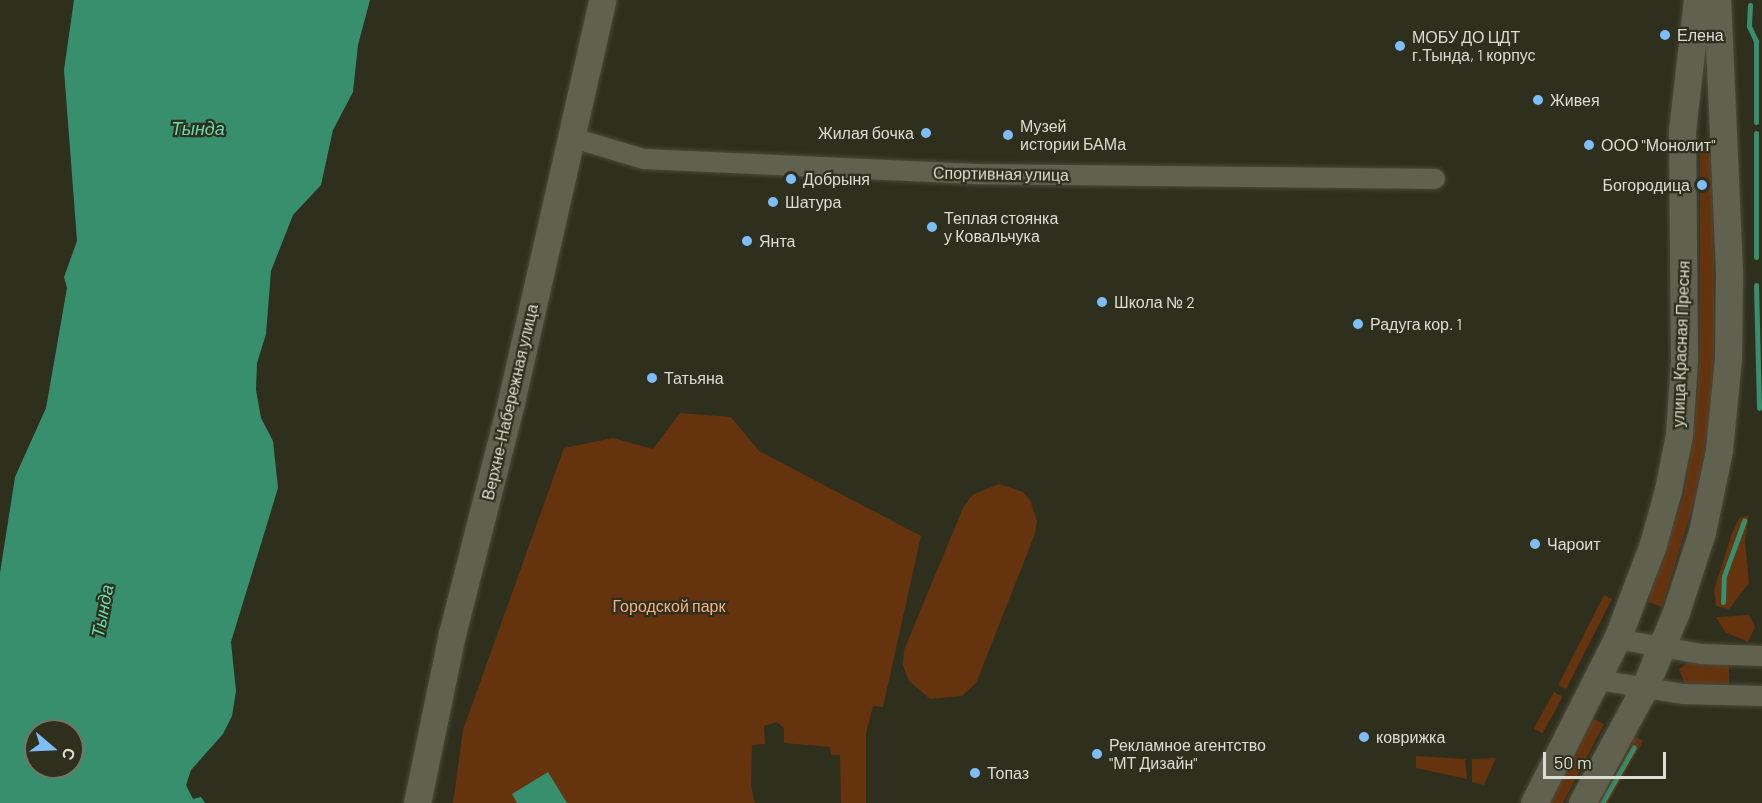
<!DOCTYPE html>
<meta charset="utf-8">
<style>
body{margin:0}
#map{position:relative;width:1762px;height:803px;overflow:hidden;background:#2f2f1e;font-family:Barlow,sans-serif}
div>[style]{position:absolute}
.green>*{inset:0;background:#65330e;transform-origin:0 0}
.water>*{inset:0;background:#378f6d}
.stream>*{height:5px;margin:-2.5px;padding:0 2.5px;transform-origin:2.5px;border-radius:2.5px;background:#378f6d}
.roads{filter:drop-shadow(0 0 2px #4a4b3c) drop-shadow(0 0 2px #4a4b3c)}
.street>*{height:20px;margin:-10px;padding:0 10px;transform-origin:10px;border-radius:10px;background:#61614f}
.secondary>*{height:27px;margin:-13.5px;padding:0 13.5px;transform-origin:13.5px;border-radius:13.5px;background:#61614f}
.dots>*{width:16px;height:16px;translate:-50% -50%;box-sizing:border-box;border:3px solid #2f2f1e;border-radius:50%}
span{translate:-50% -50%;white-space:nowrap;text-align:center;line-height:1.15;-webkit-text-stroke:4.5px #2f2f1e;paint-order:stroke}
.poi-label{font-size:16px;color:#ddded3}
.left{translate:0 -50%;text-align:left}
.right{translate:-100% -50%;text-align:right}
.street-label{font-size:16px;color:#ddded3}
.park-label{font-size:16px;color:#f8b082}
.water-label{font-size:18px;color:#66dead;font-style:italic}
.north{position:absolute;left:24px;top:719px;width:60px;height:60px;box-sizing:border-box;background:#2f2f1e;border:2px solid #757566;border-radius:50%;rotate:109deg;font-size:16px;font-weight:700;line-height:24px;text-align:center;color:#ddded3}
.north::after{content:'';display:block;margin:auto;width:21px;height:27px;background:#7dbef9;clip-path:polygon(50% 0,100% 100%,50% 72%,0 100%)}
.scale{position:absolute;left:1543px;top:752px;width:123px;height:27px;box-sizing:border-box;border:3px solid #ddded3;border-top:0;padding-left:8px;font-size:18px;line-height:21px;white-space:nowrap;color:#ddded3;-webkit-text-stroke:4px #2f2f1e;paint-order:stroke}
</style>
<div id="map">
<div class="green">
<i style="clip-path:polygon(1704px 138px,1710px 141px,1714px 261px,1714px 357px,1709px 424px,1696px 495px,1662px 607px,1648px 602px,1684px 494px,1695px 422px,1700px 358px,1700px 143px)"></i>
<i style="clip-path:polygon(680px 413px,731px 417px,759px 451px,921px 536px,883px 707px,873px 706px,866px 733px,866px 803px,841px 803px,840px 755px,831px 755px,830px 747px,784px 743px,784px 728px,777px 722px,764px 726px,765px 744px,752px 745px,751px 786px,755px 803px,453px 803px,463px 730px,564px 448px,613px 438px,653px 449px)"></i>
<i style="clip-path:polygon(999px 484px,1023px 492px,1030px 500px,1037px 521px,1035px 534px,976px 683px,962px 696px,930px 699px,909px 681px,903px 665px,904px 650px,963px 508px,972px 495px)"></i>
<i style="clip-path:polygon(1749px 515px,1745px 541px,1749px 583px,1729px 609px,1716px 606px,1714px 590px,1731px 536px,1739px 518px)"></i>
<i style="left:1604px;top:595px;width:9px;height:101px;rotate:27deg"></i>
<i style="clip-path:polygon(1749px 615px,1755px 627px,1748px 642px,1725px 632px,1716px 617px)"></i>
<i style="clip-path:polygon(1691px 661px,1729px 664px,1729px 685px,1684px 683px,1679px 669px)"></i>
<i style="left:1554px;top:692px;width:10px;height:42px;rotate:29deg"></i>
<i style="clip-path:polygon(1592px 718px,1604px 724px,1563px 803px,1546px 803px)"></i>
<i style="clip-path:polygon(1634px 736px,1643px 741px,1608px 803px,1594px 803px)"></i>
<i style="clip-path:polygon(1416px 756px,1465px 759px,1467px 779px,1416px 768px)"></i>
<i style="clip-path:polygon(1496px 758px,1484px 785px,1472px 782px,1472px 759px)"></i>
</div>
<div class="water">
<i style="clip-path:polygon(evenodd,74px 0,370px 0,358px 45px,353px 92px,333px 130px,321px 185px,293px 215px,271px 271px,266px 334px,257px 363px,256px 390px,261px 418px,273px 441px,278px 488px,231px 642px,236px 691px,232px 716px,223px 734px,191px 770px,186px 785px,193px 799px,201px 797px,205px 803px,0 803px,0 573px,15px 477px,46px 408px,67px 288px,64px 277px,77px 241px,64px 70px,74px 0,36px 731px,72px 731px,72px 767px,36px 767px,36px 731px)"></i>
<i style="clip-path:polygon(548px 772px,567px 803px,517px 803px,512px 794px)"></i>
</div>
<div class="stream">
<i style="left:1750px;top:5px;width:21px;rotate:93deg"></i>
<i style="left:1749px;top:26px;width:17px;rotate:65deg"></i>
<i style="left:1756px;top:41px;width:81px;rotate:90deg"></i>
<i style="left:1756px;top:257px;width:124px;rotate:-90deg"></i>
<i style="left:1756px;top:285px;width:123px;rotate:88.6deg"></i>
<i style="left:1723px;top:602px;width:26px;rotate:-88deg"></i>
<i style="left:1724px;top:576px;width:59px;rotate:-70deg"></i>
<i style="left:1602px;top:803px;width:64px;rotate:-60.3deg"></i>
</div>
<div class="roads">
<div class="street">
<i style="left:570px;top:137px;width:77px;rotate:16.6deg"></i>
<i style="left:644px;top:159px;width:332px;rotate:2.6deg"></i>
<i style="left:976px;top:174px;width:459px;rotate:0.6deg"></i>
<i style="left:1617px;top:639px;width:85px;rotate:10.1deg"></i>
<i style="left:1701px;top:654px;width:61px;rotate:1.9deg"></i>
<i style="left:1599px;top:680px;width:86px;rotate:9.4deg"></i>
<i style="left:1684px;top:694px;width:78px;rotate:1.5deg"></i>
</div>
<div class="secondary">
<i style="left:417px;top:803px;width:173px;rotate:-78.3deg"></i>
<i style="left:452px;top:634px;width:239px;rotate:-75.7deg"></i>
<i style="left:511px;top:402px;width:412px;rotate:-77.2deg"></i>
<i style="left:1534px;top:803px;width:184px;rotate:-63.2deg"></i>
<i style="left:1617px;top:639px;width:102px;rotate:-69.2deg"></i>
<i style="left:1653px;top:544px;width:56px;rotate:-74.5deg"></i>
<i style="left:1668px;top:490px;width:56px;rotate:-78.7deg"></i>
<i style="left:1679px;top:435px;width:76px;rotate:-86.2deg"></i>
<i style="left:1684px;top:359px;width:228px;rotate:-90.5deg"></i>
<i style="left:1682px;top:131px;width:132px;rotate:-83.5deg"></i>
<i style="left:1582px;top:803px;width:130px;rotate:-61.5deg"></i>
<i style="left:1644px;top:689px;width:83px;rotate:-67.4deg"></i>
<i style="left:1676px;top:612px;width:84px;rotate:-72deg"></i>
<i style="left:1702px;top:532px;width:84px;rotate:-78.3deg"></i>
<i style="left:1719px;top:450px;width:91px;rotate:-84.4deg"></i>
<i style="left:1728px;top:359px;width:88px;rotate:-89.3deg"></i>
<i style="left:1729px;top:271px;width:271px;rotate:-92.5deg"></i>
</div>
</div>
<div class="dots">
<i style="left:1665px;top:35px;background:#7dbef9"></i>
<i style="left:1400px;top:46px;background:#7dbef9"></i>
<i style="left:1538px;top:100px;background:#7dbef9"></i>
<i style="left:926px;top:133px;background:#7dbef9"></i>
<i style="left:1008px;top:135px;background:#7dbef9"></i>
<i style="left:1589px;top:145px;background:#7dbef9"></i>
<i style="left:791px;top:179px;background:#7dbef9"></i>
<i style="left:1702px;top:185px;background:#7dbef9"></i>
<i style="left:773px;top:202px;background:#7dbef9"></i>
<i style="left:932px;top:227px;background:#7dbef9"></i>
<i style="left:747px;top:241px;background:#7dbef9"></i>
<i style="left:1102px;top:302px;background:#7dbef9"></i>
<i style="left:1358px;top:324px;background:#7dbef9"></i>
<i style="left:652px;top:378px;background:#7dbef9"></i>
<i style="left:1535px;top:544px;background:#7dbef9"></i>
<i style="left:1364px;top:737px;background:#7dbef9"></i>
<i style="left:1097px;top:754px;background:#7dbef9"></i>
<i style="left:975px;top:773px;background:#7dbef9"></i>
</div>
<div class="poi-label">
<span class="left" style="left:1677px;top:35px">Елена</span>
<span class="left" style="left:1412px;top:46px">МОБУ ДО ЦДТ<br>г.Тында, 1 корпус</span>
<span class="left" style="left:1550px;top:100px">Живея</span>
<span class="left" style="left:1020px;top:135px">Музей<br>истории БАМа</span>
<span class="right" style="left:914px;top:133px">Жилая бочка</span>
<span class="left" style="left:1601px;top:145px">ООО "Монолит"</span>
<span class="left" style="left:803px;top:179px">Добрыня</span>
<span class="right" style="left:1690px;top:185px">Богородица</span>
<span class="left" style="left:785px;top:202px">Шатура</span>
<span class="left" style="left:944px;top:227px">Теплая стоянка<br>у Ковальчука</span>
<span class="left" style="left:759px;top:241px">Янта</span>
<span class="left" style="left:1114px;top:302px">Школа № 2</span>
<span class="left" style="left:1370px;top:324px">Радуга кор. 1</span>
<span class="left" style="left:664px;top:378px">Татьяна</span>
<span class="left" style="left:1547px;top:544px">Чароит</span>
<span class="left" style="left:1376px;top:737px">коврижка</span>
<span class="left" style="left:1109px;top:754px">Рекламное агентство<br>"МТ Дизайн"</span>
<span class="left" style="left:987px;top:773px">Топаз</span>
</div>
<div class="street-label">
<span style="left:1001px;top:174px;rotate:1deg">Спортивная улица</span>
<span style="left:1681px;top:344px;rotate:-88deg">улица Красная Пресня</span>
<span style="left:510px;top:402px;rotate:-77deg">Верхне-Набережная улица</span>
</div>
<div class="park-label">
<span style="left:669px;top:606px">Городской парк</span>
</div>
<div class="water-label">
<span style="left:198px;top:128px">Тында</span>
<span style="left:102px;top:611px;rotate:-79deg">Тында</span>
</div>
<div class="north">С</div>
<div class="scale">50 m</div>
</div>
